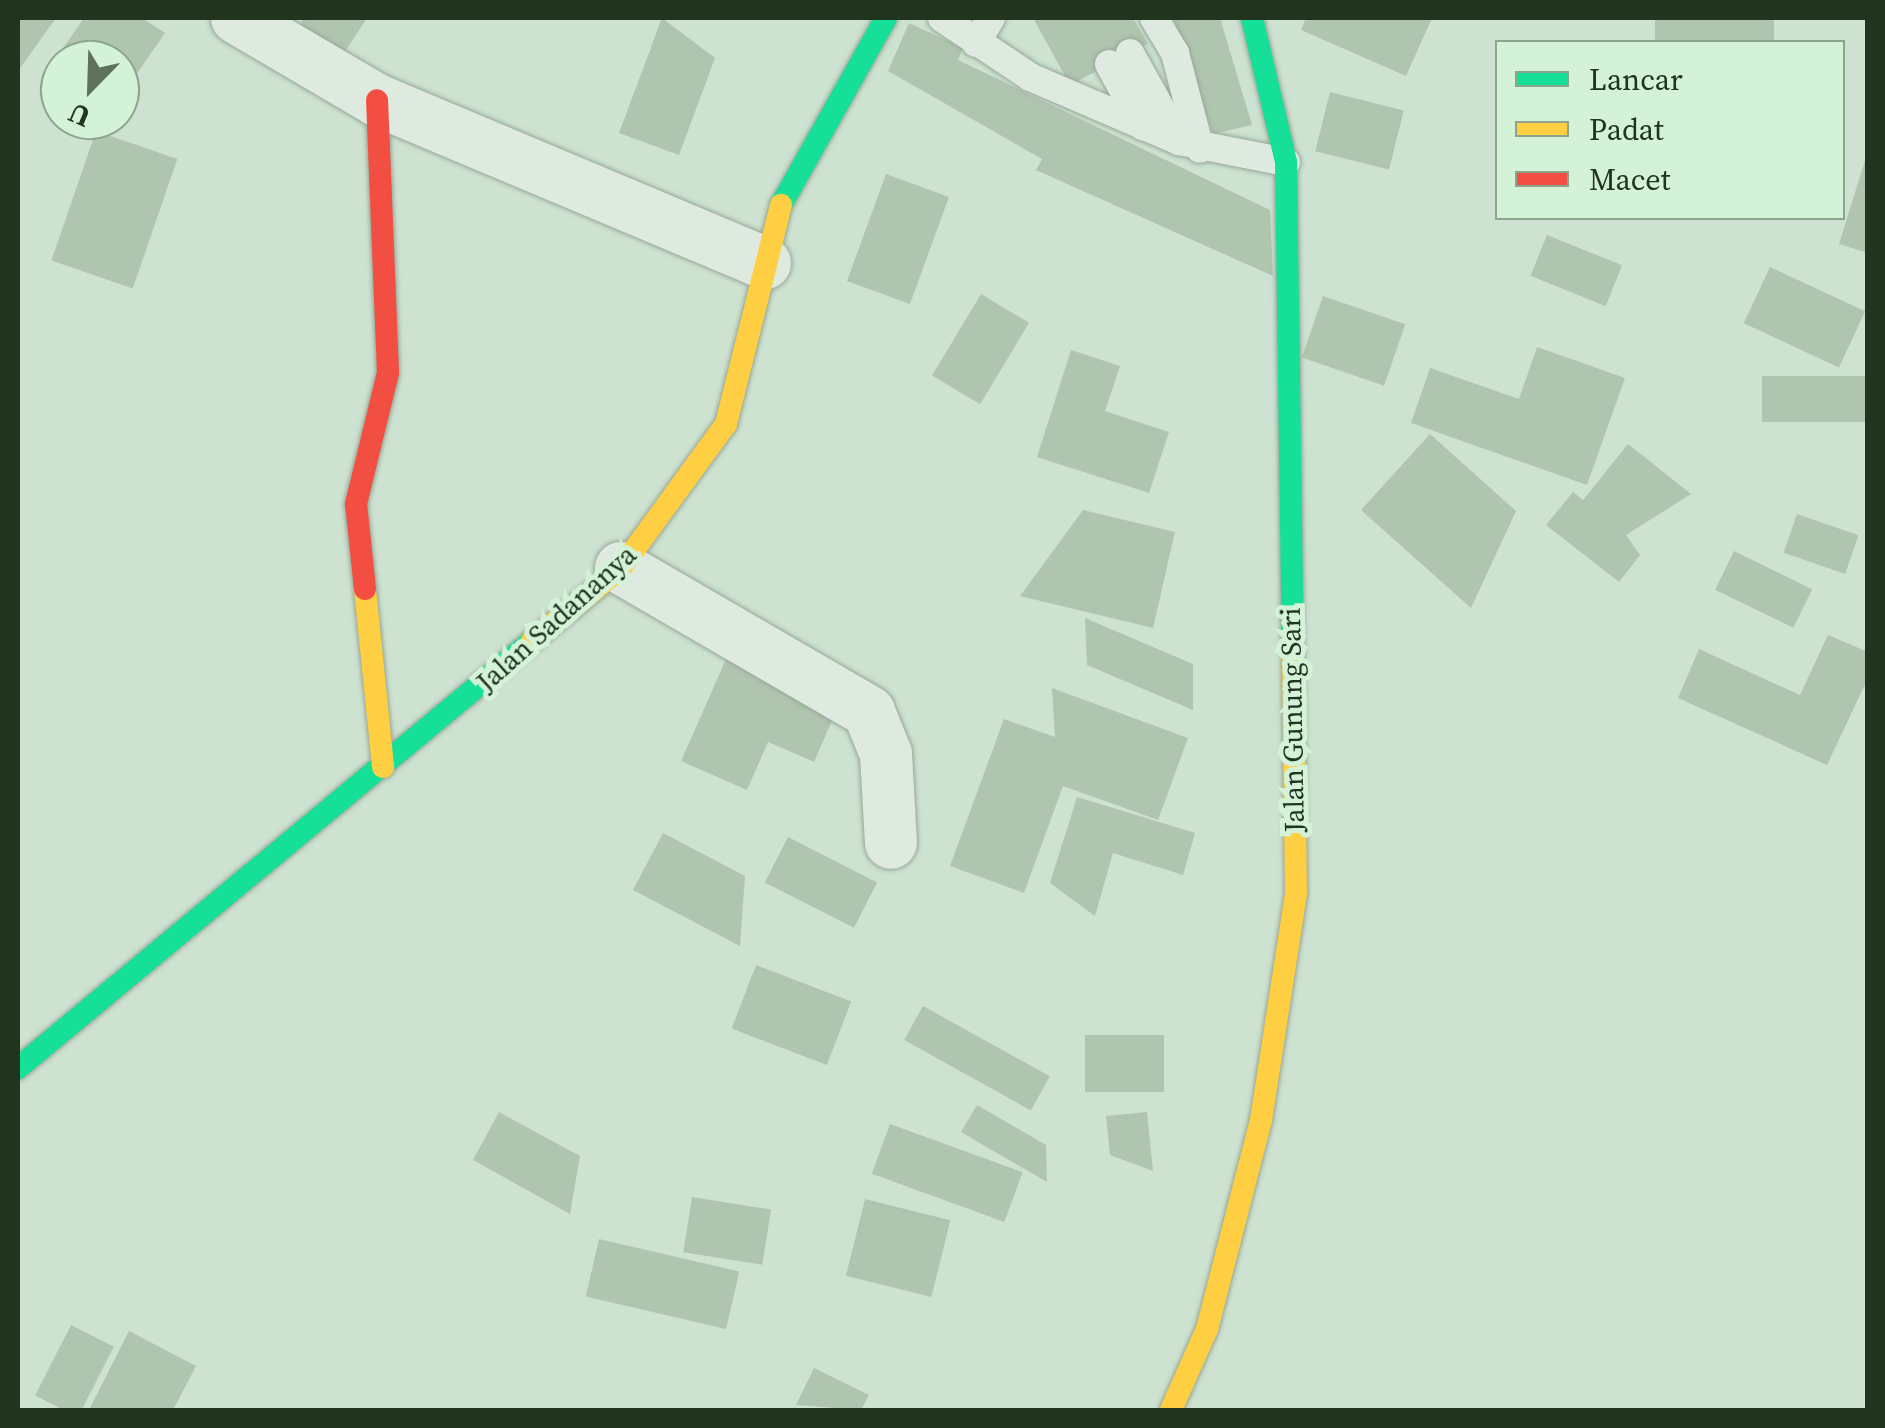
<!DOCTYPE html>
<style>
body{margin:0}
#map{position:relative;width:1885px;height:1428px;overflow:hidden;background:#cde2d0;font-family:"Source Serif 4",serif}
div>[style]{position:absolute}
.building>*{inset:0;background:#b0c5b0;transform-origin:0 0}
.roads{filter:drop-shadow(0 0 2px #97a797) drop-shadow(0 0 2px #97a797)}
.lane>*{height:28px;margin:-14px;padding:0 14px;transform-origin:14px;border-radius:14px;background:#deeadf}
.street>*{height:52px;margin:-26px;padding:0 26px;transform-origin:26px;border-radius:26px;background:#deeadf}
.fast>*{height:22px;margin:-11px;padding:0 11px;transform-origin:11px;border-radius:11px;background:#16e098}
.slow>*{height:22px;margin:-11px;padding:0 11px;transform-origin:11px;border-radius:11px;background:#ffcf43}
.jam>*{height:22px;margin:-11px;padding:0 11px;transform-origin:11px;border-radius:11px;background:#f24e42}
span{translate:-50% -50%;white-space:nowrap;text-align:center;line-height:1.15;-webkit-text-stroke:10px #d3f2d8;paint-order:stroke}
.street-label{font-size:28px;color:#21341f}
.frame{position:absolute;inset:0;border:20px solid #21341f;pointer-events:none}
.legend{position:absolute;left:1495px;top:40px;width:350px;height:180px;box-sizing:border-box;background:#d3f2d8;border:2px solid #8ca68e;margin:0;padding:12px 18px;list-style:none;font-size:30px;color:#21341f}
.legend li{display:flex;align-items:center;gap:20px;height:50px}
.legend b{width:50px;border:2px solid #8ca68e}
.north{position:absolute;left:40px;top:40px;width:100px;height:100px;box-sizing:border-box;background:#d3f2d8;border:2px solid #8ca68e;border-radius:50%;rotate:203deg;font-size:28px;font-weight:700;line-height:40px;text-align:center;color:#21341f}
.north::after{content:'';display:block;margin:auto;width:35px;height:45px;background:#5d715d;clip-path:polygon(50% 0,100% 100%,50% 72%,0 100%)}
</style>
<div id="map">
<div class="building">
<i style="clip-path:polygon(18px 18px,56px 18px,18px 71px)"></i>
<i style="clip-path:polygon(84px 18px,142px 18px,165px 33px,120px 98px,120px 60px,52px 64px)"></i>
<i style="clip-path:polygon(304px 18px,367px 18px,344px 53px,299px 26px)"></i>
<i style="clip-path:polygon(662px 18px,715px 58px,679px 155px,619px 133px)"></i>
<i style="clip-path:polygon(1033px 18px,1133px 18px,1148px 44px,1070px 85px)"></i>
<i style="clip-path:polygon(1173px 18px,1220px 18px,1252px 125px,1213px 134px)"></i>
<i style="clip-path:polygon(1306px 18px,1432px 18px,1406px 76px,1301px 30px)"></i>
<i style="left:1655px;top:18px;width:119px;height:22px"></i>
<i style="clip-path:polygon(909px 23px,963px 48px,958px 60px,1270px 210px,1273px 276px,1036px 170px,1042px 159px,888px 71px)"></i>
<i style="left:1330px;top:92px;width:76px;height:61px;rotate:14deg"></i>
<i style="left:96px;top:131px;width:86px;height:137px;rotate:19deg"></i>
<i style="clip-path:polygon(1867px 154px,1868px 154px,1868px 253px,1839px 244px)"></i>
<i style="left:886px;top:174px;width:67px;height:114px;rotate:20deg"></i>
<i style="left:1547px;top:235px;width:81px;height:44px;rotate:22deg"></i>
<i style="left:1770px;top:267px;width:105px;height:62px;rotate:25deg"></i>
<i style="left:981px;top:294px;width:56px;height:95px;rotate:31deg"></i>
<i style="left:1323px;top:296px;width:87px;height:65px;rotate:19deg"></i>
<i style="clip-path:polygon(1537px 347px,1625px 378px,1587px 485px,1411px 423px,1430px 368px,1519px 399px)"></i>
<i style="clip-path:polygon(1071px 350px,1120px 366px,1105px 411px,1169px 432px,1149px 493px,1037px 457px)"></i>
<i style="left:1868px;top:376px;width:46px;height:106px;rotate:90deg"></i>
<i style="clip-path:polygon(1430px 434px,1516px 511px,1471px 608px,1361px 510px)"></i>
<i style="clip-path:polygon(1628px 444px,1691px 494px,1626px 535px,1640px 555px,1619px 582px,1546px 525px,1573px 492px,1583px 500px)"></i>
<i style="clip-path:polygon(1083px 510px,1175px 532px,1153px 628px,1020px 596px)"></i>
<i style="left:1797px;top:514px;width:65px;height:41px;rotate:19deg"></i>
<i style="left:1734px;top:551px;width:87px;height:43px;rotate:26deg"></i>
<i style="clip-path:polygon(1085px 618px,1193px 664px,1193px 710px,1087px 665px)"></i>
<i style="clip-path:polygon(1828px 635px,1868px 652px,1868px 678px,1827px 765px,1678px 698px,1699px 649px,1800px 695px)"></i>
<i style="clip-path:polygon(727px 657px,838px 707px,814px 762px,768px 742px,747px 790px,681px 761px)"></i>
<i style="clip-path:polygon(1052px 688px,1188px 738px,1158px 820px,1063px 786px,1024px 893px,950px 866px,1004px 719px,1055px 737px)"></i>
<i style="clip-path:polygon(1077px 797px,1195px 833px,1183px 875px,1113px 853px,1095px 916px,1050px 883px)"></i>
<i style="clip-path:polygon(663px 833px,745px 876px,740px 946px,633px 890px)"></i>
<i style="left:788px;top:837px;width:100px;height:51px;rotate:27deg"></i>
<i style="left:756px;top:965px;width:102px;height:68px;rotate:21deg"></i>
<i style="left:923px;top:1006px;width:145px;height:39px;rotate:29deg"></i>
<i style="left:1164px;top:1035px;width:57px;height:79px;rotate:90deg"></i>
<i style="clip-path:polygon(977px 1105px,1046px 1145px,1047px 1182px,961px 1132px)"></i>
<i style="clip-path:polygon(499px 1112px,580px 1156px,570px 1214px,473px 1160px)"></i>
<i style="clip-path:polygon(1147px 1112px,1153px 1171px,1110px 1155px,1106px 1116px)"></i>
<i style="left:890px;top:1124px;width:141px;height:53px;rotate:20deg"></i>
<i style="left:692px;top:1197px;width:80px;height:56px;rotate:9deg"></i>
<i style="left:865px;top:1199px;width:88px;height:79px;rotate:14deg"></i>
<i style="left:599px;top:1239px;width:144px;height:59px;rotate:13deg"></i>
<i style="left:71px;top:1325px;width:48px;height:79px;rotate:27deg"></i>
<i style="clip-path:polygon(129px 1331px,196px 1366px,173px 1410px,89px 1410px)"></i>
<i style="clip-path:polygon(814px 1368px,869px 1395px,861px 1410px,796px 1405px)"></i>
</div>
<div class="roads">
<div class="lane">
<i style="left:942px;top:18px;width:106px;rotate:33.8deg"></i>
<i style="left:1030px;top:77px;width:162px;rotate:23.2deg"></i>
<i style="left:1179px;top:141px;width:109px;rotate:11.1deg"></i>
<i style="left:1154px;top:18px;width:41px;rotate:59deg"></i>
<i style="left:1175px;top:53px;width:99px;rotate:75.4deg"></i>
<i style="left:976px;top:43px;width:29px;rotate:-59deg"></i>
<i style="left:1130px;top:53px;width:101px;rotate:60.9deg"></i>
<i style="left:1109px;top:64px;width:71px;rotate:61.3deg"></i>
</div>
<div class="street">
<i style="left:237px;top:18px;width:162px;rotate:30.4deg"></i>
<i style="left:377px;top:100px;width:421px;rotate:22.8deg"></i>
<i style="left:621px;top:568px;width:287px;rotate:30.1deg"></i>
<i style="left:869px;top:712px;width:45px;rotate:68deg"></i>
<i style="left:886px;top:754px;width:89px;rotate:86.8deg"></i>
</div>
<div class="fast">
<i style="left:1252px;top:18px;width:148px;rotate:76.7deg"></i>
<i style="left:1286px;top:162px;width:490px;rotate:89.2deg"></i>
<i style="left:781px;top:205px;width:214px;rotate:-60.7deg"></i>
<i style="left:18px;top:1068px;width:668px;rotate:-39.72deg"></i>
</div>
<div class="slow">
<i style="left:365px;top:589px;width:179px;rotate:84.2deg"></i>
<i style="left:532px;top:641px;width:115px;rotate:-39.4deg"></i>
<i style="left:621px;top:568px;width:178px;rotate:-53.9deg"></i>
<i style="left:726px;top:424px;width:226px;rotate:-75.9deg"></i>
<i style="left:1171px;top:1410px;width:89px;rotate:-66deg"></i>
<i style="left:1207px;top:1329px;width:216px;rotate:-75.5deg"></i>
<i style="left:1261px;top:1120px;width:229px;rotate:-81.2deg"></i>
<i style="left:1296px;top:894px;width:242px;rotate:-90.7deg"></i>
</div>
<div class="jam">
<i style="left:365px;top:589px;width:85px;rotate:-96deg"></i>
<i style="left:356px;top:504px;width:135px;rotate:-76.3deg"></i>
<i style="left:388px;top:373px;width:273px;rotate:-92.3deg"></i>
</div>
</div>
<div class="street-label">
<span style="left:556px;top:618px;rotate:-42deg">Jalan Sadananya</span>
<span style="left:1292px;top:720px;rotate:-91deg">Jalan Gunung Sari</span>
</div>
<div class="frame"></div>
<ul class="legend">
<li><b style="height:12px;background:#16e098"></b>Lancar</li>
<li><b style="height:12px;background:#ffcf43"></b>Padat</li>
<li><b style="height:12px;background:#f24e42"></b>Macet</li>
</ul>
<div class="north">U</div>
</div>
